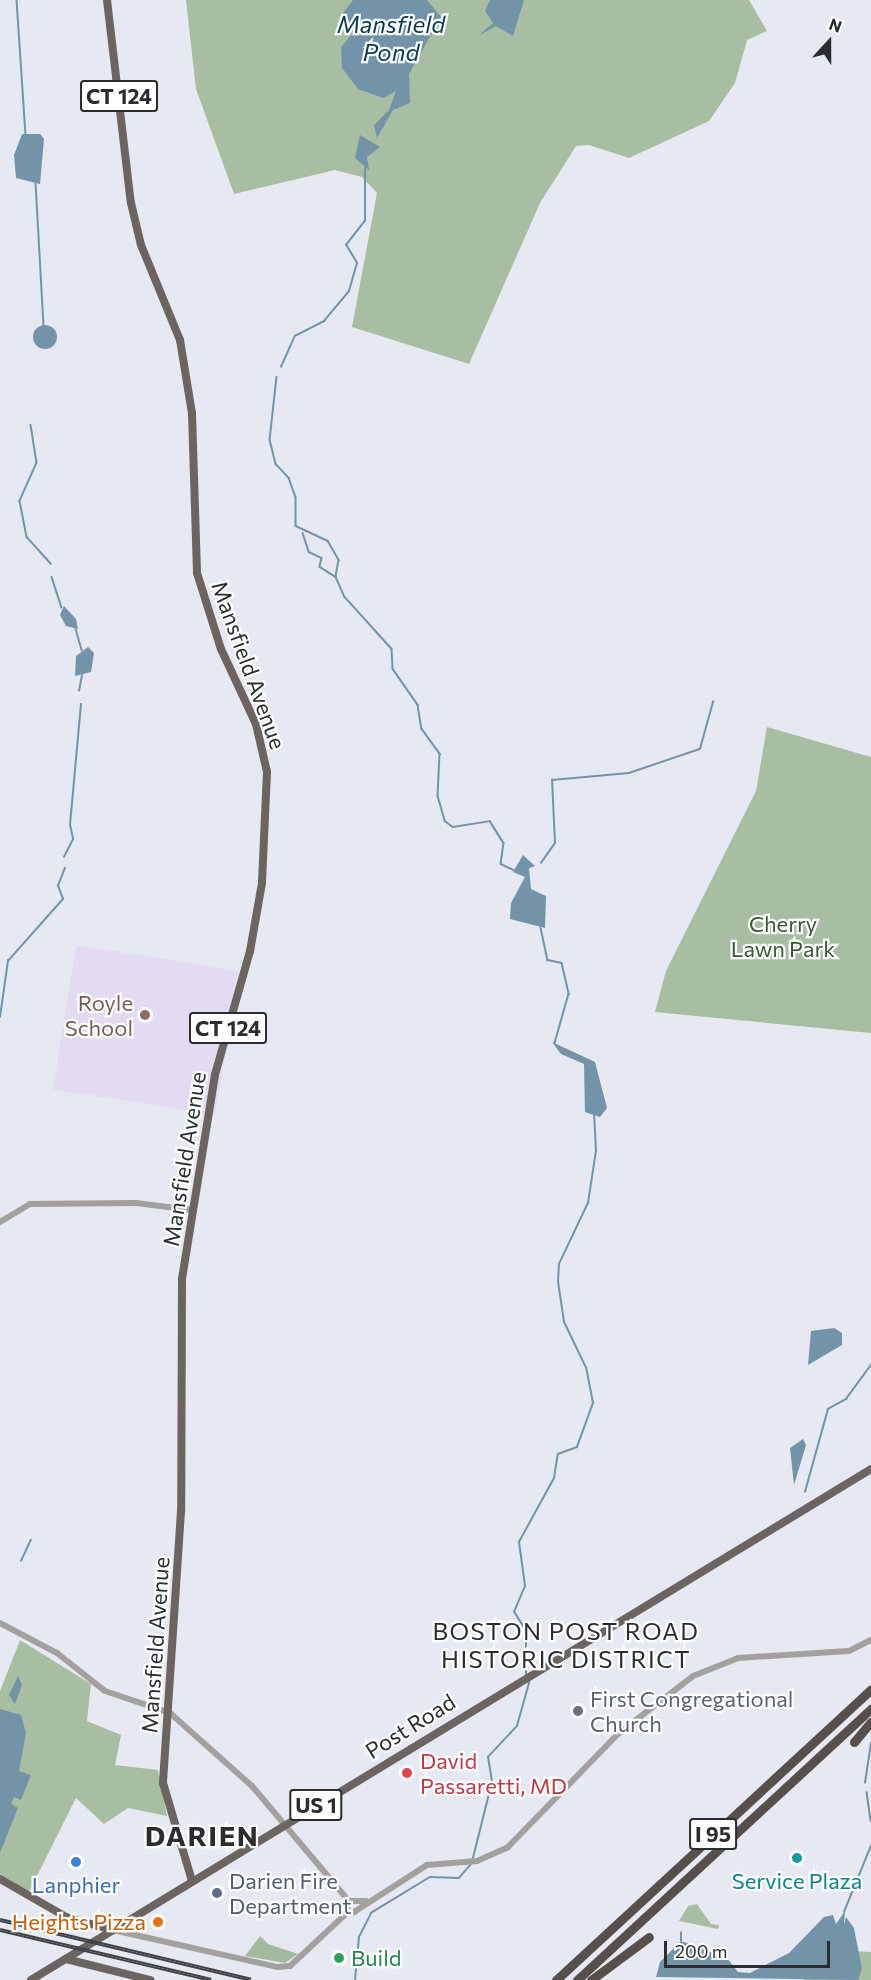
<!DOCTYPE html>
<style>
body{margin:0}
#map{position:relative;width:871px;height:1980px;overflow:hidden;background:#e6e9f1;font-family:Commissioner,sans-serif}
div>[style]{position:absolute}
.education>*{inset:0;background:#e3dbf1;transform-origin:0 0}
.green>*{inset:0;background:#a7bea3}
.forest>*{inset:0;background:#a3ba9f}
.water>*{inset:0;background:#7394a8}
.round{border-radius:50%}
.stream>*{height:1.5px;margin:-0.75px;padding:0 0.75px;transform-origin:0.75px;border-radius:0.75px;background:#7394a8}
.minor>*{height:6px;margin:-3px;padding:0 3px;transform-origin:3px;border-radius:3px;background:#a4a09e}
.major>*{height:8px;margin:-4px;padding:0 4px;transform-origin:4px;border-radius:4px;background:#6b6461}
.highway>*{height:9px;margin:-4.5px;padding:0 4.5px;transform-origin:4.5px;border-radius:4.5px;background:#564f4b}
.rail>*{height:4px;margin-top:-2px;transform-origin:0;background:repeating-linear-gradient(90deg,#fff 0 4.5px,#414245 0 9px);box-sizing:border-box;border-block:2px solid #414245}
.dots>*{width:16px;height:16px;translate:-50% -50%;box-sizing:border-box;border:3px solid #fff;border-radius:50%}
span{translate:-50% -50%;white-space:nowrap;text-align:center;line-height:1.15;-webkit-text-stroke:4.5px #fff;paint-order:stroke}
.shield-label span{padding:2px 4px;background:#fff;border:2px solid;border-radius:4px;-webkit-text-stroke-width:0}
.shield-label{font-size:21px;color:#2b2c2f;font-weight:700}
.street-label{font-size:22px;color:#2b2c2f}
.park-label{font-size:22px;color:#355930}
.education-label{font-size:22px;color:#785e54}
.right{translate:-100% -50%;text-align:right}
.worship-label{font-size:22px;color:#5b616d}
.left{translate:0 -50%;text-align:left}
.health-label{font-size:22px;color:#be3a42}
.service-label{font-size:22px;color:#4e5e75}
.culture-label{font-size:22px;color:#0d838f}
.shop-label{font-size:22px;color:#366cbe}
.food-label{font-size:22px;color:#c56008}
.leisure-label{font-size:22px;color:#27864d}
.water-label{font-size:24px;color:#0d3a51;font-style:italic}
.neighbourhood-label{font-size:24px;color:#2b2c2f;letter-spacing:1.5px}
.district-label{font-size:28px;color:#2b2c2f;font-weight:700;letter-spacing:1.5px}
.north{position:absolute;left:799px;top:12px;width:60px;height:60px;-webkit-text-stroke:4px #fff;paint-order:stroke;rotate:21deg;font-size:16px;font-weight:700;line-height:24px;text-align:center;color:#2b2c2f}
.north::after{content:'';display:block;margin:auto;width:21px;height:27px;background:#2b2c2f;clip-path:polygon(50% 0,100% 100%,50% 72%,0 100%)}
.scale{position:absolute;left:664px;top:1941px;width:166px;height:27px;box-sizing:border-box;border:3px solid #2b2c2f;border-top:0;padding-left:8px;font-size:18px;line-height:21px;white-space:nowrap;color:#2b2c2f;-webkit-text-stroke:4px #fff;paint-order:stroke}
</style>
<div id="map">
<div class="education">
<i style="left:76px;top:945px;width:164px;height:146px;rotate:9deg"></i>
</div>
<div class="green">
<i style="clip-path:polygon(186px 0,749px 0,767px 31px,747px 40px,735px 83px,709px 121px,629px 158px,589px 145px,576px 146px,540px 203px,469px 364px,352px 327px,377px 193px,362px 177px,335px 170px,234px 194px,196px 89px)"></i>
<i style="clip-path:polygon(767px 727px,871px 757px,871px 1033px,655px 1012px,666px 971px,756px 791px)"></i>
<i style="clip-path:polygon(20px 1640px,91px 1684px,87px 1721px,121px 1735px,115px 1765px,158px 1770px,167px 1816px,128px 1808px,104px 1824px,76px 1798px,29px 1892px,0 1874px,0 1691px)"></i>
<i style="clip-path:polygon(697px 1904px,711px 1924px,719px 1925px,718px 1929px,679px 1921px,688px 1906px)"></i>
<i style="clip-path:polygon(829px 1950px,871px 1952px,871px 1980px,803px 1980px)"></i>
</div>
<div class="forest">
<i style="clip-path:polygon(260px 1936px,268px 1944px,298px 1954px,285px 1963px,245px 1956px)"></i>
</div>
<div class="water">
<i style="clip-path:polygon(353px 0,427px 0,441px 17px,409px 74px,410px 103px,393px 110px,377px 138px,374px 125px,389px 110px,396px 91px,383px 98px,358px 89px,342px 68px,341px 47px,355px 31px,343px 13px)"></i>
<i style="clip-path:polygon(490px 0,524px 0,513px 36px,496px 26px,478px 36px,493px 23px,485px 11px)"></i>
<i style="clip-path:polygon(22px 134px,40px 134px,44px 139px,40px 184px,16px 178px,14px 155px)"></i>
<i style="clip-path:polygon(360px 135px,380px 147px,367px 157px,369px 170px,355px 158px)"></i>
<i class="round" style="left:33px;top:325px;width:24px;height:24px"></i>
<i style="clip-path:polygon(64px 606px,76px 619px,78px 629px,66px 626px,60px 615px)"></i>
<i style="clip-path:polygon(88px 647px,94px 653px,91px 672px,75px 676px,76px 656px)"></i>
<i style="clip-path:polygon(523px 855px,535px 866px,529px 868px,531px 889px,546px 896px,545px 928px,510px 919px,511px 903px,525px 877px,513px 872px)"></i>
<i style="clip-path:polygon(552px 1042px,595px 1062px,607px 1108px,600px 1117px,585px 1112px,584px 1064px,561px 1054px)"></i>
<i style="clip-path:polygon(834px 1328px,842px 1333px,842px 1345px,808px 1365px,811px 1331px)"></i>
<i style="clip-path:polygon(803px 1439px,806px 1445px,794px 1485px,790px 1448px)"></i>
<i style="clip-path:polygon(18px 1676px,22px 1685px,15px 1704px,9px 1695px)"></i>
<i style="clip-path:polygon(0 1709px,21px 1715px,26px 1733px,19px 1771px,31px 1775px,21px 1800px,14px 1797px,11px 1804px,18px 1808px,0 1853px)"></i>
<i style="clip-path:polygon(845px 1911px,844px 1925px,846px 1917px,854px 1928px,862px 1969px,858px 1980px,656px 1977px,660px 1962px,681px 1941px,727px 1958px,738px 1972px,750px 1973px,789px 1953px,824px 1917px,833px 1915px,836px 1924px)"></i>
</div>
<div class="stream">
<i style="left:17px;top:0;width:134px;rotate:86.2deg"></i>
<i style="left:36px;top:183px;width:142px;rotate:86.8deg"></i>
<i style="left:281px;top:367px;width:34px;rotate:-66deg"></i>
<i style="left:295px;top:336px;width:33px;rotate:-27deg"></i>
<i style="left:324px;top:321px;width:39px;rotate:-50deg"></i>
<i style="left:349px;top:291px;width:29px;rotate:-74deg"></i>
<i style="left:357px;top:263px;width:21px;rotate:-121deg"></i>
<i style="left:346px;top:245px;width:31px;rotate:-52deg"></i>
<i style="left:365px;top:221px;width:53px;rotate:-90deg"></i>
<i style="left:277px;top:377px;width:63px;rotate:96.3deg"></i>
<i style="left:270px;top:440px;width:25px;rotate:76deg"></i>
<i style="left:276px;top:464px;width:19px;rotate:47deg"></i>
<i style="left:289px;top:478px;width:20px;rotate:70deg"></i>
<i style="left:296px;top:497px;width:29px;rotate:90deg"></i>
<i style="left:296px;top:526px;width:35px;rotate:25deg"></i>
<i style="left:328px;top:541px;width:22px;rotate:60deg"></i>
<i style="left:339px;top:560px;width:17px;rotate:100deg"></i>
<i style="left:336px;top:577px;width:22px;rotate:66deg"></i>
<i style="left:345px;top:597px;width:70px;rotate:47.9deg"></i>
<i style="left:392px;top:649px;width:20px;rotate:87deg"></i>
<i style="left:393px;top:669px;width:44px;rotate:55.2deg"></i>
<i style="left:418px;top:705px;width:24px;rotate:81deg"></i>
<i style="left:422px;top:729px;width:31px;rotate:54deg"></i>
<i style="left:440px;top:754px;width:42px;rotate:92.7deg"></i>
<i style="left:438px;top:796px;width:26px;rotate:74deg"></i>
<i style="left:445px;top:821px;width:10px;rotate:37deg"></i>
<i style="left:453px;top:827px;width:37px;rotate:-9deg"></i>
<i style="left:490px;top:821px;width:26px;rotate:58deg"></i>
<i style="left:504px;top:843px;width:21px;rotate:98deg"></i>
<i style="left:501px;top:864px;width:14px;rotate:25deg"></i>
<i style="left:31px;top:425px;width:38px;rotate:81deg"></i>
<i style="left:37px;top:463px;width:42px;rotate:114.1deg"></i>
<i style="left:20px;top:501px;width:37px;rotate:79deg"></i>
<i style="left:27px;top:537px;width:36px;rotate:48deg"></i>
<i style="left:303px;top:533px;width:20px;rotate:72deg"></i>
<i style="left:309px;top:552px;width:14px;rotate:25deg"></i>
<i style="left:322px;top:558px;width:9px;rotate:103deg"></i>
<i style="left:320px;top:567px;width:19px;rotate:32deg"></i>
<i style="left:52px;top:577px;width:32px;rotate:72deg"></i>
<i style="left:76px;top:629px;width:22px;rotate:74deg"></i>
<i style="left:79px;top:691px;width:16px;rotate:-79deg"></i>
<i style="left:64px;top:857px;width:20px;rotate:-63deg"></i>
<i style="left:73px;top:839px;width:14px;rotate:-102deg"></i>
<i style="left:70px;top:825px;width:121px;rotate:-84.8deg"></i>
<i style="left:541px;top:863px;width:24px;rotate:-55deg"></i>
<i style="left:555px;top:843px;width:63px;rotate:-92.7deg"></i>
<i style="left:552px;top:780px;width:77px;rotate:-5.2deg"></i>
<i style="left:629px;top:773px;width:75px;rotate:-18.7deg"></i>
<i style="left:700px;top:749px;width:49px;rotate:-74.5deg"></i>
<i style="left:541px;top:928px;width:33px;rotate:78deg"></i>
<i style="left:548px;top:960px;width:14px;rotate:12deg"></i>
<i style="left:562px;top:963px;width:32px;rotate:77deg"></i>
<i style="left:569px;top:994px;width:51px;rotate:105.9deg"></i>
<i style="left:0;top:1017px;width:57px;rotate:-81.9deg"></i>
<i style="left:8px;top:961px;width:83px;rotate:-48.4deg"></i>
<i style="left:63px;top:899px;width:14px;rotate:-111deg"></i>
<i style="left:58px;top:886px;width:19px;rotate:-69deg"></i>
<i style="left:805px;top:1492px;width:86px;rotate:-74.5deg"></i>
<i style="left:828px;top:1409px;width:21px;rotate:-29deg"></i>
<i style="left:846px;top:1399px;width:42px;rotate:-53.7deg"></i>
<i style="left:21px;top:1561px;width:23px;rotate:-65deg"></i>
<i style="left:526px;top:1676px;width:45px;rotate:-90deg"></i>
<i style="left:526px;top:1631px;width:22px;rotate:-122deg"></i>
<i style="left:514px;top:1612px;width:28px;rotate:-67deg"></i>
<i style="left:525px;top:1586px;width:44px;rotate:-97.8deg"></i>
<i style="left:519px;top:1542px;width:73px;rotate:-61.3deg"></i>
<i style="left:554px;top:1478px;width:24px;rotate:-81deg"></i>
<i style="left:558px;top:1454px;width:20px;rotate:-20deg"></i>
<i style="left:577px;top:1447px;width:47px;rotate:-70deg"></i>
<i style="left:593px;top:1403px;width:36px;rotate:-101deg"></i>
<i style="left:586px;top:1368px;width:51px;rotate:-115.6deg"></i>
<i style="left:564px;top:1322px;width:40px;rotate:-98.5deg"></i>
<i style="left:558px;top:1282px;width:18px;rotate:-87deg"></i>
<i style="left:559px;top:1264px;width:68px;rotate:-64.6deg"></i>
<i style="left:588px;top:1203px;width:53px;rotate:-81.3deg"></i>
<i style="left:596px;top:1151px;width:36px;rotate:-93deg"></i>
<i style="left:865px;top:1783px;width:40px;rotate:-81.5deg"></i>
<i style="left:867px;top:1792px;width:29px;rotate:82deg"></i>
<i style="left:473px;top:1858px;width:78px;rotate:-76deg"></i>
<i style="left:492px;top:1782px;width:25px;rotate:-99deg"></i>
<i style="left:488px;top:1757px;width:42px;rotate:-46.9deg"></i>
<i style="left:517px;top:1726px;width:45px;rotate:-74.4deg"></i>
<i style="left:844px;top:1912px;width:71px;rotate:-67.8deg"></i>
<i style="left:681px;top:1941px;width:8px;rotate:-90deg"></i>
<i style="left:355px;top:1980px;width:43px;rotate:-84.7deg"></i>
<i style="left:359px;top:1937px;width:27px;rotate:-63deg"></i>
<i style="left:371px;top:1913px;width:69px;rotate:-31.4deg"></i>
<i style="left:430px;top:1877px;width:29px;rotate:2deg"></i>
<i style="left:459px;top:1878px;width:20px;rotate:-49deg"></i>
</div>
<div class="minor">
<i style="left:0;top:1222px;width:35px;rotate:-31deg"></i>
<i style="left:30px;top:1204px;width:106px;rotate:-0.5deg"></i>
<i style="left:136px;top:1203px;width:56px;rotate:7.1deg"></i>
<i style="left:0;top:1623px;width:64px;rotate:27.8deg"></i>
<i style="left:57px;top:1653px;width:61px;rotate:38.4deg"></i>
<i style="left:105px;top:1691px;width:69px;rotate:18.7deg"></i>
<i style="left:170px;top:1713px;width:110px;rotate:41.7deg"></i>
<i style="left:252px;top:1786px;width:150px;rotate:49.9deg"></i>
<i style="left:366px;top:1901px;width:17px;rotate:180deg"></i>
<i style="left:349px;top:1901px;width:9px;rotate:111deg"></i>
<i style="left:346px;top:1909px;width:9px;rotate:21deg"></i>
<i style="left:354px;top:1912px;width:87px;rotate:-32.8deg"></i>
<i style="left:427px;top:1865px;width:50px;rotate:-4.6deg"></i>
<i style="left:477px;top:1861px;width:34px;rotate:-24deg"></i>
<i style="left:508px;top:1847px;width:159px;rotate:-45.8deg"></i>
<i style="left:619px;top:1733px;width:93px;rotate:-37.6deg"></i>
<i style="left:693px;top:1676px;width:48px;rotate:-21.8deg"></i>
<i style="left:738px;top:1658px;width:111px;rotate:-3.6deg"></i>
<i style="left:849px;top:1651px;width:25px;rotate:-27deg"></i>
<i style="left:113px;top:1930px;width:168px;rotate:12.7deg"></i>
<i style="left:277px;top:1967px;width:13px;rotate:-4deg"></i>
<i style="left:290px;top:1966px;width:79px;rotate:-43deg"></i>
</div>
<div class="major">
<i style="left:107px;top:0;width:204px;rotate:83.3deg"></i>
<i style="left:131px;top:203px;width:43px;rotate:76.6deg"></i>
<i style="left:141px;top:245px;width:103px;rotate:67.7deg"></i>
<i style="left:180px;top:340px;width:74px;rotate:80.7deg"></i>
<i style="left:192px;top:413px;width:160px;rotate:88.2deg"></i>
<i style="left:197px;top:573px;width:80px;rotate:72.5deg"></i>
<i style="left:221px;top:649px;width:83px;rotate:65deg"></i>
<i style="left:256px;top:724px;width:49px;rotate:77.1deg"></i>
<i style="left:267px;top:772px;width:111px;rotate:92.6deg"></i>
<i style="left:262px;top:883px;width:69px;rotate:100deg"></i>
<i style="left:250px;top:951px;width:129px;rotate:105.8deg"></i>
<i style="left:215px;top:1075px;width:207px;rotate:99.2deg"></i>
<i style="left:182px;top:1279px;width:232px;rotate:90.2deg"></i>
<i style="left:181px;top:1511px;width:273px;rotate:93.8deg"></i>
<i style="left:163px;top:1783px;width:102px;rotate:73.5deg"></i>
<i style="left:0;top:1879px;width:76px;rotate:29.9deg"></i>
<i style="left:66px;top:1917px;width:49px;rotate:15.5deg"></i>
<i style="left:66px;top:1959px;width:87px;rotate:14deg"></i>
<i style="left:31px;top:1980px;width:983px;rotate:-31.31deg"></i>
</div>
<div class="highway">
<i style="left:854px;top:1742px;width:26px;rotate:-50deg"></i>
<i style="left:556px;top:1980px;width:429px;rotate:-42.7deg"></i>
<i style="left:577px;top:1980px;width:400px;rotate:-42.7deg"></i>
<i style="left:591px;top:1980px;width:72px;rotate:-36.6deg"></i>
</div>
<div class="rail">
<i style="left:0;top:1920px;width:258px;rotate:13.4deg"></i>
<i style="left:0;top:1930px;width:217px;rotate:13.3deg"></i>
</div>
<div class="dots">
<i style="left:145px;top:1015px;background:#8d6e63"></i>
<i style="left:578px;top:1711px;background:#6b7280"></i>
<i style="left:407px;top:1773px;background:#e0444e"></i>
<i style="left:797px;top:1858px;background:#0f9aa8"></i>
<i style="left:76px;top:1862px;background:#3f7fe0"></i>
<i style="left:217px;top:1893px;background:#5c6f8a"></i>
<i style="left:158px;top:1922px;background:#e8710a"></i>
<i style="left:339px;top:1958px;background:#2e9e5b"></i>
</div>
<div class="shield-label">
<span style="left:119px;top:96px">CT 124</span>
<span style="left:228px;top:1028px">CT 124</span>
<span style="left:316px;top:1805px">US 1</span>
<span style="left:713px;top:1834px">I 95</span>
</div>
<div class="street-label">
<span style="left:249px;top:665px;rotate:70deg">Mansfield Avenue</span>
<span style="left:184px;top:1159px;rotate:-81deg">Mansfield Avenue</span>
<span style="left:155px;top:1645px;rotate:-86deg">Mansfield Avenue</span>
<span style="left:410px;top:1726px;rotate:-32deg">Post Road</span>
</div>
<div class="park-label">
<span style="left:783px;top:936px">Cherry<br>Lawn Park</span>
</div>
<div class="education-label">
<span class="right" style="left:133px;top:1015px">Royle<br>School</span>
</div>
<div class="worship-label">
<span class="left" style="left:590px;top:1711px">First Congregational<br>Church</span>
</div>
<div class="health-label">
<span class="left" style="left:420px;top:1773px">David<br>Passaretti, MD</span>
</div>
<div class="service-label">
<span class="left" style="left:229px;top:1893px">Darien Fire<br>Department</span>
</div>
<div class="culture-label">
<span style="left:797px;top:1881px">Service Plaza</span>
</div>
<div class="shop-label">
<span style="left:76px;top:1885px">Lanphier</span>
</div>
<div class="food-label">
<span class="right" style="left:146px;top:1922px">Heights Pizza</span>
</div>
<div class="leisure-label">
<span class="left" style="left:351px;top:1958px">Build</span>
</div>
<div class="water-label">
<span style="left:391px;top:38px">Mansfield<br>Pond</span>
</div>
<div class="neighbourhood-label">
<span style="left:566px;top:1645px">BOSTON POST ROAD<br>HISTORIC DISTRICT</span>
</div>
<div class="district-label">
<span style="left:202px;top:1835px">DARIEN</span>
</div>
<div class="north">N</div>
<div class="scale">200 m</div>
</div>
